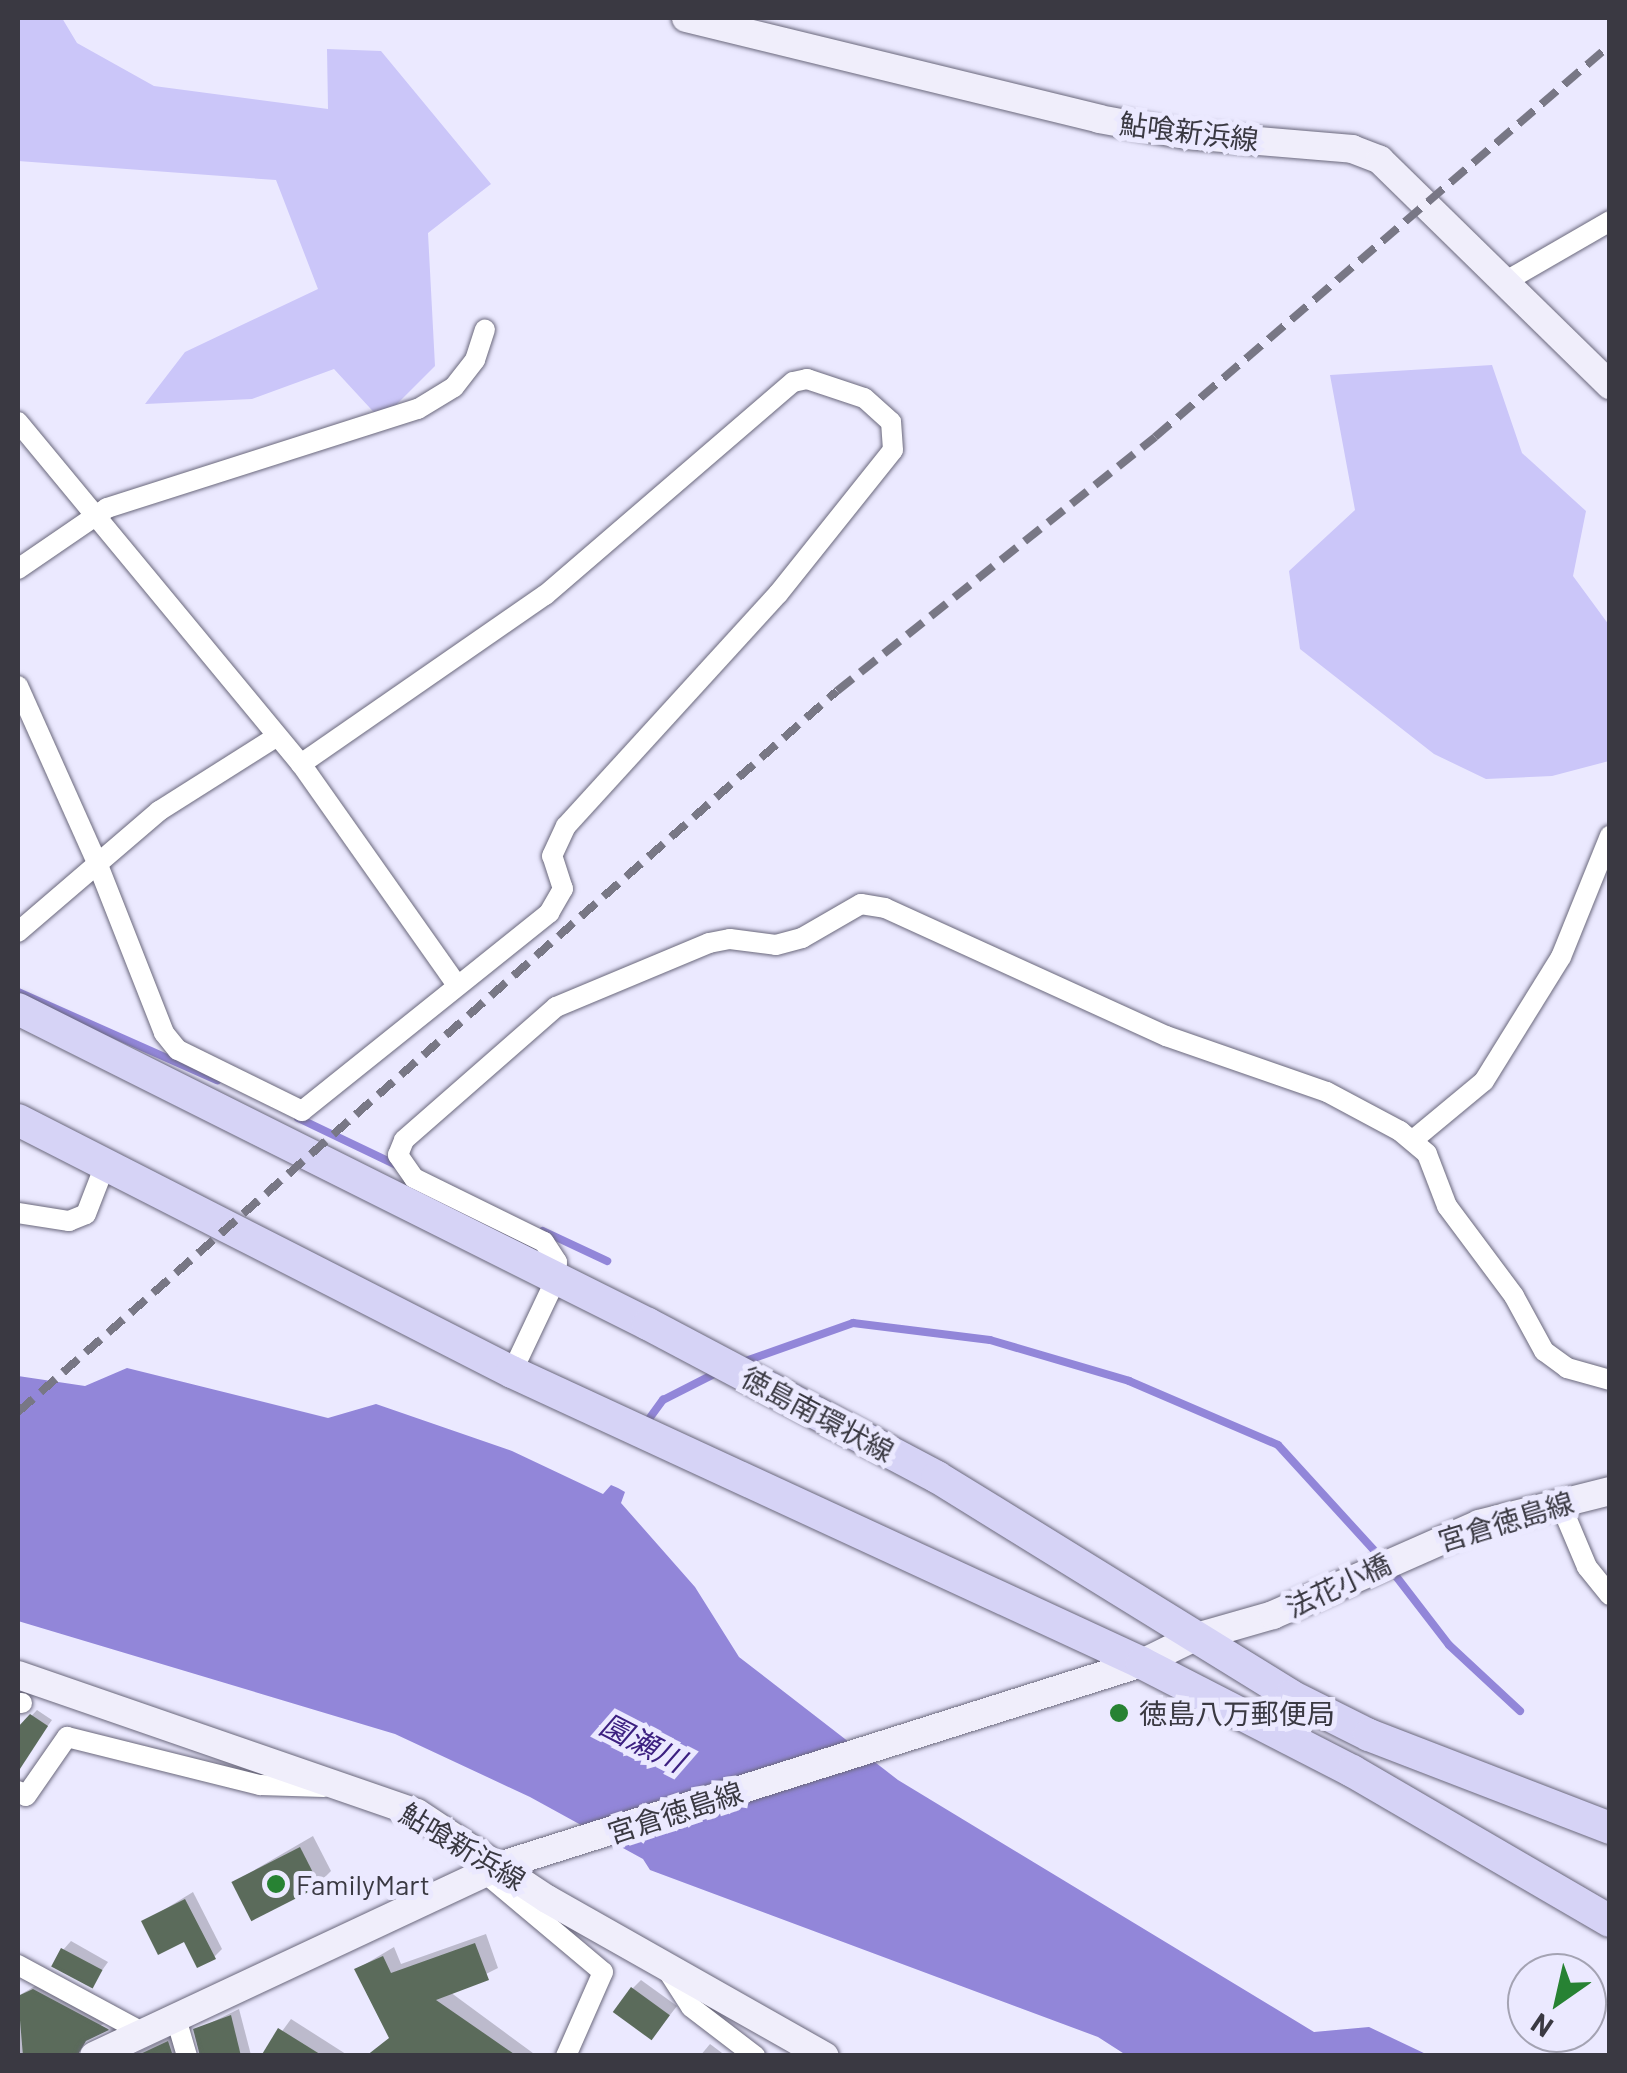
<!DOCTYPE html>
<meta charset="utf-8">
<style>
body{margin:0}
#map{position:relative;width:1627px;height:2073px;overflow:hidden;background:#ebe9ff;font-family:Barlow,"Noto Sans JP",sans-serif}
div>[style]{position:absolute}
.green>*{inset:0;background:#cbc6f9}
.water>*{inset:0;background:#9286d9}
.shadow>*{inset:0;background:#0003}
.stream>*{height:8px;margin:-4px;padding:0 4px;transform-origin:4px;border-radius:4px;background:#9286d9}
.building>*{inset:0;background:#5b6b5b;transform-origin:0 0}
.roads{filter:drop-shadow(0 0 2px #6a687c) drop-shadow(0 0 2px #6a687c)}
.minor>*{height:20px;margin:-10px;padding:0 10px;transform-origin:10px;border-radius:10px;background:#fff}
.secondary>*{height:28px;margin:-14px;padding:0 14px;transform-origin:14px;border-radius:14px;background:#f0eefb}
.trunk>*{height:32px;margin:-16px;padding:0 16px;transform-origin:16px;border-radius:16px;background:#d6d3f6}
.rail>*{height:8px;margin-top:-4px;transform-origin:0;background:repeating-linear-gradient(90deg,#787785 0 20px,transparent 0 30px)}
.dots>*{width:28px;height:28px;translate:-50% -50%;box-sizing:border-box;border:5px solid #ebe9ff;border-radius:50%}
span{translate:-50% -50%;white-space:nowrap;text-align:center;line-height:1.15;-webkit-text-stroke:10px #ebe9ff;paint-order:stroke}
.street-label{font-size:28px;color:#3a3942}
.poi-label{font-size:28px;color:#3a3942}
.left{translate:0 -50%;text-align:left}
.water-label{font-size:30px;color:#3c2080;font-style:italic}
.frame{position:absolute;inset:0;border:20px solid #3a3942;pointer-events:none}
.north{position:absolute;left:1507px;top:1953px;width:100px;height:100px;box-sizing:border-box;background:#ebe9ff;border:2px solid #a4a3b3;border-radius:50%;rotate:214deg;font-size:28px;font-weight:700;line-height:40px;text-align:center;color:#3a3942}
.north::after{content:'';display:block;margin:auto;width:35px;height:45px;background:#278233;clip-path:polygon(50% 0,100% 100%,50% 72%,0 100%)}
</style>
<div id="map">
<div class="green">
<i style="clip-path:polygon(18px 18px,62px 18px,77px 43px,154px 86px,328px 109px,327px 49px,381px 51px,491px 184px,428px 233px,435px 366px,381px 420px,334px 369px,252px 399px,145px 404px,185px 352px,318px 289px,276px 180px,18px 161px)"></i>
<i style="clip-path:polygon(1492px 365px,1522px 453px,1586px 511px,1573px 576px,1609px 625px,1609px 761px,1552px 776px,1486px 779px,1434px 754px,1300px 649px,1289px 571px,1355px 510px,1330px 375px)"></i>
</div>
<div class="water">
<i style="clip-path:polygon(127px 1368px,328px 1418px,376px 1404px,512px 1451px,603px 1494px,611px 1485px,618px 1488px,625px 1492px,621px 1503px,695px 1587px,739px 1657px,898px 1780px,1314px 2032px,1369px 2027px,1428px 2055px,1126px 2055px,1098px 2037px,650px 1870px,643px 1859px,530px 1797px,395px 1734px,18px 1621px,18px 1376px,85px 1386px)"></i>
</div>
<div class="shadow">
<i style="clip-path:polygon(37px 1710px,52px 1720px,18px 1767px,18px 1723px,22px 1726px)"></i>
<i style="clip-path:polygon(313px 1836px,331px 1871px,318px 1884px,234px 1882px)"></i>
<i style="clip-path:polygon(193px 1892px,222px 1949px,214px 1957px,144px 1922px)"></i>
<i style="clip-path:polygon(486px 1934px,498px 1968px,450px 1992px,537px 2056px,382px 2056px,392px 2042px,357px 1969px,394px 1947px,401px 1964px)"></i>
<i style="clip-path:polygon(71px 1941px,108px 1962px,91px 1986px,63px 1950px)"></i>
<i style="clip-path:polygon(641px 1980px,677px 2006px,652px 2038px,633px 1988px)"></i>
<i style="clip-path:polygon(42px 1982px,112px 2020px,35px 2056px,18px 2056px,18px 1996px)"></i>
<i style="clip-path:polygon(239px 2009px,251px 2055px,212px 2056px,196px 2030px)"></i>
<i style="clip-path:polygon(291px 2019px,349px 2056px,264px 2056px)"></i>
<i style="clip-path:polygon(176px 2034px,184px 2056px,132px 2056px,132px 2055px)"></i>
<i style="clip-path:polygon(710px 2044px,726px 2056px,700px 2056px)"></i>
</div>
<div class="stream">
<i style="left:18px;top:992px;width:218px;rotate:23.9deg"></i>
<i style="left:298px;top:1118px;width:111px;rotate:25.6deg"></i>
<i style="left:543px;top:1231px;width:71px;rotate:25.1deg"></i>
<i style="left:740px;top:1363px;width:120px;rotate:-19.5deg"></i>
<i style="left:853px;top:1323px;width:138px;rotate:7.1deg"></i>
<i style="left:990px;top:1340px;width:145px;rotate:16.4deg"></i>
<i style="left:1129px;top:1381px;width:162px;rotate:23.2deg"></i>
<i style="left:1278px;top:1445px;width:156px;rotate:47.6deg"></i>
<i style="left:646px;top:1423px;width:29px;rotate:-54deg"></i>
<i style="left:663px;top:1400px;width:62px;rotate:-27deg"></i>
<i style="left:1392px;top:1571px;width:93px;rotate:52.4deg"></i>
<i style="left:1449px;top:1645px;width:97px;rotate:42.9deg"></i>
</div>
<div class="building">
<i style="clip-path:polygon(30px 1714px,48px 1726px,18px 1772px,18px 1727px)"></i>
<i style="left:300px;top:1847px;width:44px;height:77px;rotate:63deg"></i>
<i style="clip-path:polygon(185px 1899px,216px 1959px,197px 1968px,184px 1942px,158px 1955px,141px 1921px)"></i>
<i style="clip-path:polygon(475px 1943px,489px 1980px,436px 2000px,517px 2056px,366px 2056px,389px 2038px,354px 1969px,383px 1956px,391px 1973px)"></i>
<i style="left:61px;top:1948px;width:47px;height:21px;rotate:28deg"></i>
<i style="left:631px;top:1987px;width:48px;height:31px;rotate:36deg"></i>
<i style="clip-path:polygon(33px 1989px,108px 2029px,109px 2030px,86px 2041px,77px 2056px,23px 2056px,18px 1996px)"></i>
<i style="clip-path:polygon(231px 2015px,241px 2056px,200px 2056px,193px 2029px)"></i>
<i style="clip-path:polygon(278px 2028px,323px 2056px,261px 2056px)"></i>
<i style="clip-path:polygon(168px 2041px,173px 2056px,136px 2056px)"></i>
</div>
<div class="roads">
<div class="minor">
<i style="left:1508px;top:280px;width:118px;rotate:-30deg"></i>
<i style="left:18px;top:422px;width:444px;rotate:50.4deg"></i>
<i style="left:301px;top:764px;width:269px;rotate:54.8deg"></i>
<i style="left:18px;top:569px;width:108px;rotate:-34.4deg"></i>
<i style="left:107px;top:508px;width:326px;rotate:-17.7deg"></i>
<i style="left:418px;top:409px;width:42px;rotate:-31.4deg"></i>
<i style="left:454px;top:387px;width:34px;rotate:-52deg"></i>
<i style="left:475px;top:360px;width:32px;rotate:-72deg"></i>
<i style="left:18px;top:686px;width:191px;rotate:65.9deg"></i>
<i style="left:96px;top:860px;width:186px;rotate:68.5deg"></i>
<i style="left:164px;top:1033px;width:22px;rotate:51deg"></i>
<i style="left:178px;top:1050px;width:138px;rotate:26.2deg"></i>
<i style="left:302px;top:1111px;width:317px;rotate:-38.7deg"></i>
<i style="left:549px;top:913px;width:28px;rotate:-60deg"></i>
<i style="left:563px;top:889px;width:35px;rotate:-108deg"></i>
<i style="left:552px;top:856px;width:33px;rotate:-65deg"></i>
<i style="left:566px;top:826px;width:314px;rotate:-47.6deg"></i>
<i style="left:778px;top:594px;width:184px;rotate:-51.4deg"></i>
<i style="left:893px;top:450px;width:28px;rotate:-94deg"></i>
<i style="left:891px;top:422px;width:36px;rotate:-138deg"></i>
<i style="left:864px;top:398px;width:60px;rotate:-161.6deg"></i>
<i style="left:807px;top:379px;width:14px;rotate:168deg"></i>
<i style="left:793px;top:382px;width:327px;rotate:139.3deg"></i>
<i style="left:545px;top:595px;width:297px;rotate:145.3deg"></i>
<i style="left:18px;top:932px;width:186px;rotate:-40.6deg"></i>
<i style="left:159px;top:811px;width:138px;rotate:-32.3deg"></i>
<i style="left:1413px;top:1140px;width:92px;rotate:-39.7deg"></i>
<i style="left:1484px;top:1081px;width:146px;rotate:-58.2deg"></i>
<i style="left:1561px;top:957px;width:131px;rotate:-68deg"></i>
<i style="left:18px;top:1213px;width:52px;rotate:8.9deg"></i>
<i style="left:69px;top:1221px;width:18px;rotate:-22deg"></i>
<i style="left:86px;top:1214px;width:53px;rotate:-68.8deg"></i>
<i style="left:512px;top:1372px;width:103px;rotate:-64.7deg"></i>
<i style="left:556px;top:1279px;width:17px;rotate:-87deg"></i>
<i style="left:557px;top:1262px;width:24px;rotate:-123deg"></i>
<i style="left:544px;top:1242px;width:145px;rotate:-153.8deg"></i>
<i style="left:414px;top:1178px;width:28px;rotate:-125deg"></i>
<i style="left:398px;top:1155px;width:16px;rotate:-68deg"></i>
<i style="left:404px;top:1140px;width:202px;rotate:-41.2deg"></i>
<i style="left:556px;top:1007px;width:166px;rotate:-22.7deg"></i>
<i style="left:709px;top:943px;width:21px;rotate:-11deg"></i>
<i style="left:730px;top:939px;width:46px;rotate:7.4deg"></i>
<i style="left:776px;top:945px;width:27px;rotate:-15deg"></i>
<i style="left:802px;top:938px;width:68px;rotate:-30deg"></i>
<i style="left:861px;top:904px;width:24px;rotate:9deg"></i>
<i style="left:885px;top:908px;width:309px;rotate:24.5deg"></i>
<i style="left:1166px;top:1036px;width:170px;rotate:19.2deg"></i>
<i style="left:1327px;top:1092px;width:83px;rotate:28.1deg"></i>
<i style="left:1400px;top:1131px;width:35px;rotate:40deg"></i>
<i style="left:1427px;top:1154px;width:56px;rotate:69deg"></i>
<i style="left:1447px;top:1206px;width:112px;rotate:53.3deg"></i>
<i style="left:1514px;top:1296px;width:63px;rotate:61.4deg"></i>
<i style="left:1544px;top:1351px;width:29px;rotate:36deg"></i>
<i style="left:1567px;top:1368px;width:45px;rotate:15.6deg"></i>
<i style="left:1560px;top:1503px;width:69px;rotate:67.1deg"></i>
<i style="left:1587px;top:1567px;width:36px;rotate:51deg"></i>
<i style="left:18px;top:1703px;width:4px"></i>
<i style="left:18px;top:1791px;width:9px;rotate:32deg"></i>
<i style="left:26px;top:1796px;width:72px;rotate:-55.2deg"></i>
<i style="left:67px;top:1737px;width:199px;rotate:14deg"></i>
<i style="left:260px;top:1785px;width:64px;rotate:1.8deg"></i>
<i style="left:485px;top:1873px;width:154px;rotate:40deg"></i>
<i style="left:603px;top:1972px;width:92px;rotate:113.8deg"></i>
<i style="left:18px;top:1965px;width:141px;rotate:28.4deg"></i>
<i style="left:666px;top:1968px;width:46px;rotate:57.3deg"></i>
<i style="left:691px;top:2007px;width:81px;rotate:37.4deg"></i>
<i style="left:175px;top:2015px;width:43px;rotate:73.7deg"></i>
</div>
<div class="secondary">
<i style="left:686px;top:18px;width:425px;rotate:13.7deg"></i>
<i style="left:1099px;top:119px;width:89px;rotate:10.3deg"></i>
<i style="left:1187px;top:135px;width:166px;rotate:4.8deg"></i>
<i style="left:1352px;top:149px;width:30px;rotate:21deg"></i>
<i style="left:1380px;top:160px;width:322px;rotate:44.4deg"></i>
<i style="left:18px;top:1675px;width:422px;rotate:19.1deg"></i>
<i style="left:417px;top:1813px;width:156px;rotate:33.5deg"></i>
<i style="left:547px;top:1899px;width:319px;rotate:29.5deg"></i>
<i style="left:94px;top:2056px;width:450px;rotate:-25.1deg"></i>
<i style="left:502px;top:1865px;width:671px;rotate:-17.52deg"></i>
<i style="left:1142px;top:1663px;width:57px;rotate:-26.1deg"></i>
<i style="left:1193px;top:1638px;width:83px;rotate:-16deg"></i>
<i style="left:1273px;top:1615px;width:225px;rotate:-23.8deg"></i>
<i style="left:1479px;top:1524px;width:135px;rotate:-14.1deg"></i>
</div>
<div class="trunk">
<i style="left:18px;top:1009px;width:704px;rotate:26.57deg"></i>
<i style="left:648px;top:1324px;width:327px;rotate:27.9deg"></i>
<i style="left:937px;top:1477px;width:416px;rotate:31.7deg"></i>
<i style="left:1291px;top:1696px;width:87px;rotate:26.6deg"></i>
<i style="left:1369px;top:1735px;width:258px;rotate:21.1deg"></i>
<i style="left:18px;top:1120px;width:555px;rotate:27.03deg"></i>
<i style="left:512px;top:1372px;width:694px;rotate:24.79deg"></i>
<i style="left:1142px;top:1663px;width:236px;rotate:27.2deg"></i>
<i style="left:1352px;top:1771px;width:298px;rotate:30.2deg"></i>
</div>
</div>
<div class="rail">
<i style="left:18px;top:1412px;width:1091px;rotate:-41.36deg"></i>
<i style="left:837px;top:691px;width:407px;rotate:-38.6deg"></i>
<i style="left:1155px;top:437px;width:601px;rotate:-40.75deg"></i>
</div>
<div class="dots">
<i style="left:1119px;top:1713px;background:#278233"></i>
<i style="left:276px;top:1884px;background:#278233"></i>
</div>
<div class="street-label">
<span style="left:1189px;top:131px;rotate:7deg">鮎喰新浜線</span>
<span style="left:818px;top:1414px;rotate:28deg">徳島南環状線</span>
<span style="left:1506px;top:1521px;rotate:-17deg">宮倉徳島線</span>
<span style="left:1338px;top:1585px;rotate:-25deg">法花小橋</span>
<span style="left:675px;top:1812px;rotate:-18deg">宮倉徳島線</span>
<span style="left:463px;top:1846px;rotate:31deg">鮎喰新浜線</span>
</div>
<div class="poi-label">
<span class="left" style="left:1139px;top:1713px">徳島八万郵便局</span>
<span class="left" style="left:296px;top:1884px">FamilyMart</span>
</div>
<div class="water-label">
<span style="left:643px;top:1742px;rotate:27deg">園瀬川</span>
</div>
<div class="frame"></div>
<div class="north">N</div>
</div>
